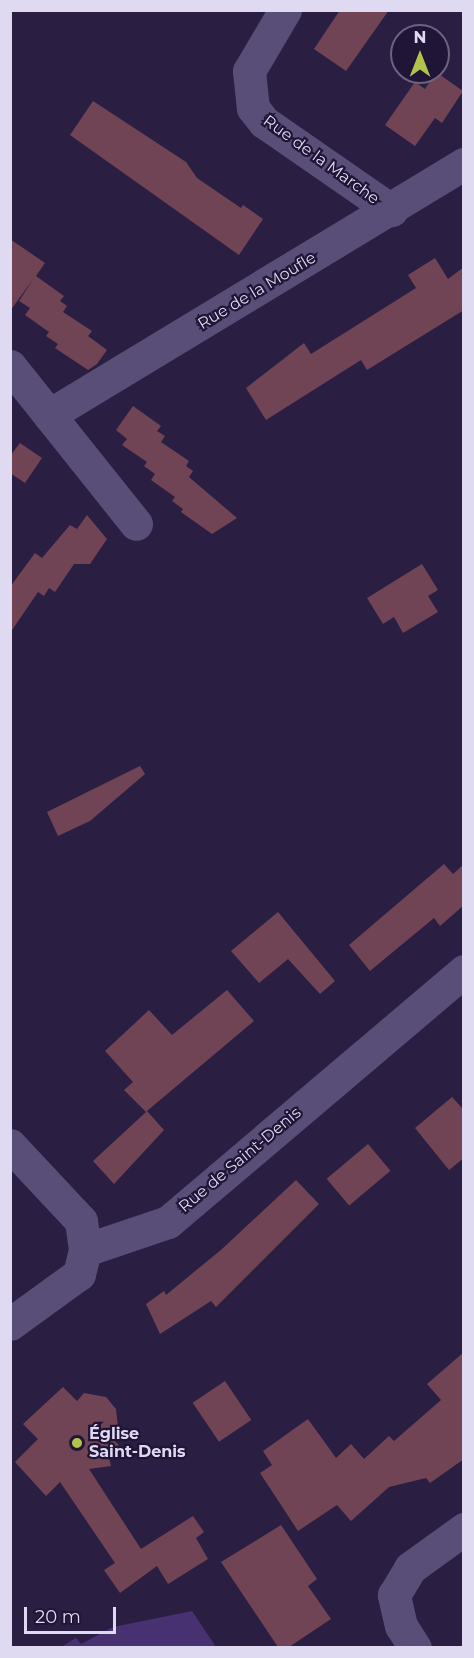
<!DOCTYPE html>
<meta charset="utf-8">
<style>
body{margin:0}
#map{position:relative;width:474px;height:1658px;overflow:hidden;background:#2a1e42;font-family:Montserrat,sans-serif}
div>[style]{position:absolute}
.green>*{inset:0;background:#473171}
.building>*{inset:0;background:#714455;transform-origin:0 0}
.minor>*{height:33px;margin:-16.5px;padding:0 16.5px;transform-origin:16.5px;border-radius:16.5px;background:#594e77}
.dots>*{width:16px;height:16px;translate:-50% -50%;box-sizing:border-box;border:3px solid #201437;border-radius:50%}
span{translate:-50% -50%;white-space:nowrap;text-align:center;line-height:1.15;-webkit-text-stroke:4.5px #201437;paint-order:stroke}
.street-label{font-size:16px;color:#dfd9f1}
.poi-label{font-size:16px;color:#dfd9f1;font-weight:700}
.left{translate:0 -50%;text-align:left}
.frame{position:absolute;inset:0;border:12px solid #dfd9f1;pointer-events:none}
.north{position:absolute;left:390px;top:24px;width:60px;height:60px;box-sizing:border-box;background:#201437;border:2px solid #6c6381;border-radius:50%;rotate:0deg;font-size:16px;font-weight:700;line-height:24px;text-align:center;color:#dfd9f1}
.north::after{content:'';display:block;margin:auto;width:21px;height:27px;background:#b2c34c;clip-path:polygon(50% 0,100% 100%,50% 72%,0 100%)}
.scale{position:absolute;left:24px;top:1607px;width:92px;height:27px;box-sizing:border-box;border:3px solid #dfd9f1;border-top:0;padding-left:8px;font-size:18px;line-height:21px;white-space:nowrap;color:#dfd9f1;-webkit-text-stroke:4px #201437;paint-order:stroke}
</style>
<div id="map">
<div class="green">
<i style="clip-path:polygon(192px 1611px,216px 1647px,61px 1647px,76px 1638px,81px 1644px,113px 1627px)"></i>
</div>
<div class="building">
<i style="clip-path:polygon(340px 10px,389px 10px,346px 71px,314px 49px)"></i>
<i style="clip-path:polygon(436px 72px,463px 91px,442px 123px,435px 118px,415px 146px,385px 125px,415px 82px,425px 89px)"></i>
<i style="clip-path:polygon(93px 101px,186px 162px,197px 178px,241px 208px,243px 205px,263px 219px,239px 255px,70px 135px)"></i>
<i style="clip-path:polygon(10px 239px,45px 263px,36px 276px,64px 296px,60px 301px,67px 306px,63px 312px,92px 331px,88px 336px,107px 350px,97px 364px,88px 370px,55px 348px,58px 344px,46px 336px,49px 332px,25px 315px,30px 308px,19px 301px,34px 278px,10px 311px)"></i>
<i style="clip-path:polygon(435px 258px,448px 279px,464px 267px,464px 310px,367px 370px,361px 360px,266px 420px,246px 388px,304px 343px,311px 354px,416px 288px,408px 275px)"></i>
<i style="clip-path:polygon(133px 406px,161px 426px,157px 431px,165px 436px,161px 442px,189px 461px,186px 466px,193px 471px,189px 477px,237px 518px,212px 534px,181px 512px,183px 509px,172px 501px,175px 497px,151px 480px,155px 474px,144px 466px,147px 462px,122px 445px,127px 439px,116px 430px)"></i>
<i style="clip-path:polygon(20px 443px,42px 458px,25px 483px,10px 473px,10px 456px)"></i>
<i style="clip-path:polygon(87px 515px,107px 539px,90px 564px,74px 564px,55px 592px,49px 588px,44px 596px,38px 592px,10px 633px,10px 587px,35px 553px,42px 558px,70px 525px,77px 529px)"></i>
<i style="clip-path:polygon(422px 564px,438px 590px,428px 596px,438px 612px,403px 633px,394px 617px,383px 624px,367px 598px)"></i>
<i style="clip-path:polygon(140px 766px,145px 774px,90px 821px,58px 836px,47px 812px)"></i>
<i style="clip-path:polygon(444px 864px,453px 874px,464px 864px,464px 905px,440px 926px,434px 918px,370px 971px,349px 945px)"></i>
<i style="clip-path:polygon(278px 912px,335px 981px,320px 994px,288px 959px,259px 983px,231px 951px)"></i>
<i style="clip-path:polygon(227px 990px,254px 1021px,147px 1111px,164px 1130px,114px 1184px,93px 1161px,146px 1112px,124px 1090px,133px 1082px,105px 1051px,149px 1010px,172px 1035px)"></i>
<i style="clip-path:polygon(452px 1097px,464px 1110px,464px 1158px,449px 1170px,415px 1128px)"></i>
<i style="left:368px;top:1144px;width:35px;height:54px;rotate:50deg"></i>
<i style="clip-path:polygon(296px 1180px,319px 1204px,216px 1307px,211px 1301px,160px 1334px,146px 1304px,164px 1291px,166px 1295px,222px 1249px)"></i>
<i style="clip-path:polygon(464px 1352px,464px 1459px,430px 1483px,426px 1478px,389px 1487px,351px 1521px,337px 1505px,298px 1531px,260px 1473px,272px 1465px,263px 1451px,308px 1419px,336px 1458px,351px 1444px,364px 1459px,389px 1436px,394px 1441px,441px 1400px,427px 1384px)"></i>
<i style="left:225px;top:1381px;width:47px;height:39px;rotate:56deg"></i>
<i style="clip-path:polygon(63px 1387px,77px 1401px,84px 1393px,106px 1397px,116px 1409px,118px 1427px,110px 1435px,120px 1447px,109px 1458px,111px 1466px,89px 1469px,141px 1549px,193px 1516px,204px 1532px,196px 1538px,208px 1559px,168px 1584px,157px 1566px,120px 1593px,104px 1570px,115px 1563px,60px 1482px,46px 1496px,15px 1462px,38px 1439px,23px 1424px)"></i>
<i style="clip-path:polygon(281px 1525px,317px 1579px,308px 1586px,331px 1619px,289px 1647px,278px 1647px,221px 1562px)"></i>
</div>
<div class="minor">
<i style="left:285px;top:10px;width:71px;rotate:120.5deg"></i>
<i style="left:249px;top:71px;width:37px;rotate:84deg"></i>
<i style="left:253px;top:108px;width:18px;rotate:52deg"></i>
<i style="left:264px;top:122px;width:155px;rotate:34.7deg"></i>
<i style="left:10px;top:366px;width:202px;rotate:51.4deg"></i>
<i style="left:49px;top:415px;width:485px;rotate:-31.2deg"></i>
<i style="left:10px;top:1145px;width:104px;rotate:46.9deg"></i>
<i style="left:81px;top:1221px;width:29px;rotate:82deg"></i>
<i style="left:85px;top:1250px;width:25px;rotate:104deg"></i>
<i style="left:79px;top:1274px;width:85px;rotate:144.1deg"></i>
<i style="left:85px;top:1250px;width:88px;rotate:-18.6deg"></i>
<i style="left:168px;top:1222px;width:388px;rotate:-40.3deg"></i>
<i style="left:415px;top:1648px;width:26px;rotate:-122deg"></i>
<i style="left:401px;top:1626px;width:32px;rotate:-103deg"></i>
<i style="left:394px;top:1595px;width:31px;rotate:-59deg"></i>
<i style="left:410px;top:1568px;width:67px;rotate:-35.8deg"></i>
</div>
<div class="dots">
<i style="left:77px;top:1443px;background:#b2c34c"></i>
</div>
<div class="street-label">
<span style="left:321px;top:160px;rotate:36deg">Rue de la Marche</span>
<span style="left:257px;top:291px;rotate:-31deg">Rue de la Moufle</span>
<span style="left:240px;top:1160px;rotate:-40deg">Rue de Saint-Denis</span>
</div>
<div class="poi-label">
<span class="left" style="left:89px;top:1443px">Église<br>Saint-Denis</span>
</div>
<div class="frame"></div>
<div class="north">N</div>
<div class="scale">20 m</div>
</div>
